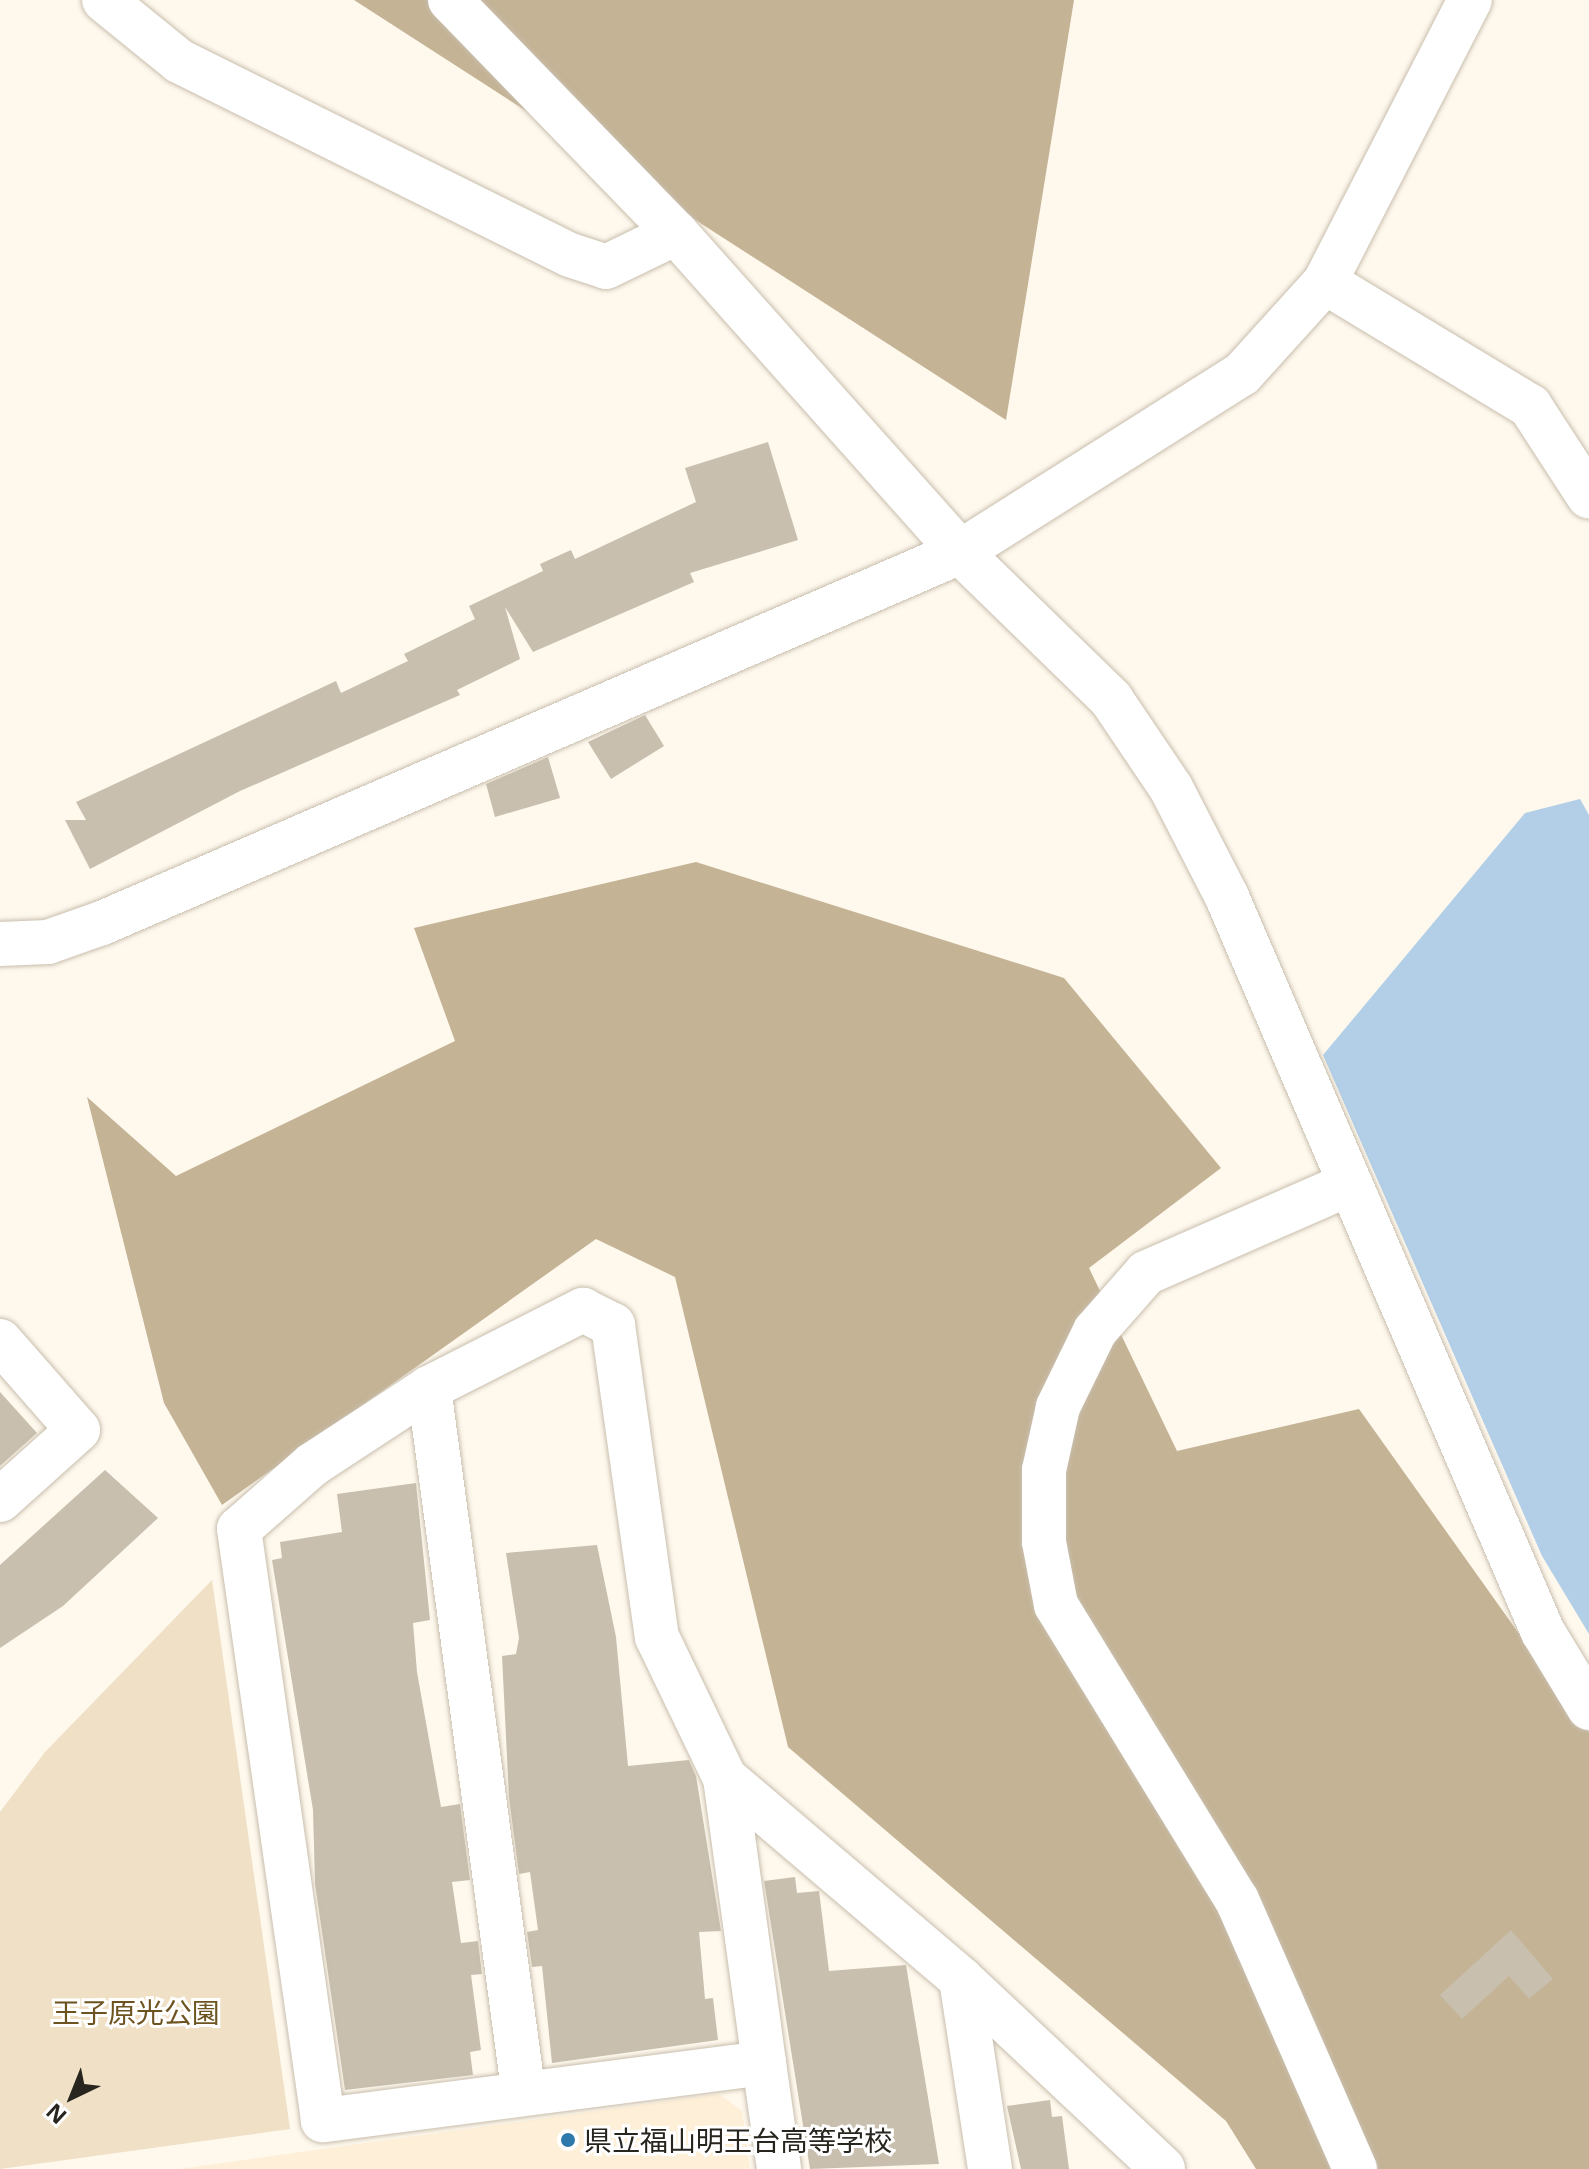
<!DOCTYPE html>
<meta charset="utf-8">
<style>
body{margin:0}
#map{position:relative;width:1589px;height:2169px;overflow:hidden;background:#fef8ed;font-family:"Open Sans","Noto Sans JP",sans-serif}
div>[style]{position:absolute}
.built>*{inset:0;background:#fef0d8}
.green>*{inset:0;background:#efe0c6}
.forest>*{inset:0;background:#c4b395}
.water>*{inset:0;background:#b2cfe7}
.building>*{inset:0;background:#c8bfae}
.roads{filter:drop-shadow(0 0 2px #c8bead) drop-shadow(0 0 2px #c8bead)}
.minor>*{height:44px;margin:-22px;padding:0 22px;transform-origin:22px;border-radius:22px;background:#fff}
.tertiary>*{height:44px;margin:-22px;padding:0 22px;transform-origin:22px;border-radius:22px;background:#fff}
.dots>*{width:22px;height:22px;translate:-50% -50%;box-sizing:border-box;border:4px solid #fff;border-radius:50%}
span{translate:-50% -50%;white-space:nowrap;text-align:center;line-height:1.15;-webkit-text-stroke:6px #fff;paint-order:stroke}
.park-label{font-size:28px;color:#6d5320}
.poi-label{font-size:28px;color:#28251e}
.left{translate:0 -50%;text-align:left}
.north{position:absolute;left:32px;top:2057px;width:80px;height:80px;-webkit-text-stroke:6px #fff;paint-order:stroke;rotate:223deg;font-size:22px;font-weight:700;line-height:32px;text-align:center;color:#28251e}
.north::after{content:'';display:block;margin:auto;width:28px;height:36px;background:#28251e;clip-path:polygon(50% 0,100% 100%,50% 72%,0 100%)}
</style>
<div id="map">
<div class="built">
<i style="clip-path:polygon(719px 2094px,742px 2111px,750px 2169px,179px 2169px)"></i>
</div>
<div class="green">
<i style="clip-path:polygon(212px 1580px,290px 2129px,0 2169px,0 1812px,45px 1752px)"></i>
</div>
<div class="forest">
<i style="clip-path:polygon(354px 0,1074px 0,1006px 420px)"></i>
<i style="clip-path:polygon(696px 862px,1064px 978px,1221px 1168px,1089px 1268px,1177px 1451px,1359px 1409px,1589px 1732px,1589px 2169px,1256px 2169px,1226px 2121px,788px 1747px,675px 1277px,596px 1239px,222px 1505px,164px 1403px,87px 1097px,176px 1176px,455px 1041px,414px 928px)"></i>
</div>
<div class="water">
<i style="clip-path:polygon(1580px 799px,1589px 815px,1589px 1634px,1542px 1556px,1323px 1055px,1525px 813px)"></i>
</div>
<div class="building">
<i style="clip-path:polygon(768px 442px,798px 540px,690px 573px,694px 582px,533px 652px,505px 607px,520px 659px,457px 690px,460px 695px,240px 791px,90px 869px,65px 820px,86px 820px,76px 802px,336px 681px,341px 693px,408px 661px,404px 654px,475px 619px,469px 606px,543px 571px,540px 564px,571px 550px,575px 559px,696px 502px,685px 468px)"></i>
<i style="clip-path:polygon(645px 715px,664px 746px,611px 779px,588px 742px)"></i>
<i style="clip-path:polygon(548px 757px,560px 798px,495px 817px,486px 784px)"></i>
<i style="clip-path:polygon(0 1392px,37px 1433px,0 1466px)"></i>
<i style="clip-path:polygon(105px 1470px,158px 1518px,63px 1606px,0 1648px,0 1565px)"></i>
<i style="clip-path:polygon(416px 1483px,430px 1620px,413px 1623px,417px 1672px,441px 1807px,460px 1804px,470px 1880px,452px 1882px,461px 1943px,478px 1941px,482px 1974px,471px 1975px,481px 2050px,470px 2052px,473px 2075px,345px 2090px,315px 1884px,313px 1810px,272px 1560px,282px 1558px,280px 1542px,342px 1532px,337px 1494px)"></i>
<i style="clip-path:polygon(597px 1545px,616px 1637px,628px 1766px,689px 1760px,696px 1776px,721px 1931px,699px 1932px,705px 1999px,713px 1998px,718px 2040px,552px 2063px,542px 1966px,532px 1967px,527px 1932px,538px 1930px,530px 1872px,519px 1874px,509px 1798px,502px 1656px,516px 1654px,519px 1638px,506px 1553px)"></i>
<i style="clip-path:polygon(795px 1877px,797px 1893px,819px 1891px,829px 1971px,906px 1965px,939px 2164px,810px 2169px,764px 1881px)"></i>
<i style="clip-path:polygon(1511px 1930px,1553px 1979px,1529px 1999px,1509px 1976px,1462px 2019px,1440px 1995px)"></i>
<i style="clip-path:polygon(1050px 2100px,1052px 2117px,1062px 2116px,1069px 2169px,1021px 2169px,1007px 2106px)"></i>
</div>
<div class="roads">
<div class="minor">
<i style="left:104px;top:0;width:97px;rotate:39.1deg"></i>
<i style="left:179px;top:61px;width:436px;rotate:26.4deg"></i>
<i style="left:570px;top:255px;width:38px;rotate:18deg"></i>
<i style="left:606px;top:267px;width:78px;rotate:-25.9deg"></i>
<i style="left:1325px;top:282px;width:240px;rotate:31.2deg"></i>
<i style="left:1530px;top:406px;width:108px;rotate:57deg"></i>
<i style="left:0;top:1341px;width:118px;rotate:48.8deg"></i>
<i style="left:78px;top:1430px;width:105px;rotate:138.1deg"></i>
<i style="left:429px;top:1388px;width:707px;rotate:82.36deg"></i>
<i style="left:725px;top:1778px;width:310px;rotate:40.4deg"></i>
<i style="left:961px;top:1979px;width:277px;rotate:43.2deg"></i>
<i style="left:961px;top:1979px;width:192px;rotate:81.3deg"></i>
<i style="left:764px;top:2063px;width:445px;rotate:172.6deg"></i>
<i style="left:323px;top:2120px;width:597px;rotate:-98.09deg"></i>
<i style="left:239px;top:1529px;width:98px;rotate:-41.3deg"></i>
<i style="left:313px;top:1464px;width:139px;rotate:-33.2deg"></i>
<i style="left:429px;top:1388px;width:173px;rotate:-26.9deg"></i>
<i style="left:583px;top:1310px;width:34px;rotate:27deg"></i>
<i style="left:613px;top:1325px;width:315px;rotate:82deg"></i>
<i style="left:657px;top:1637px;width:157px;rotate:64.3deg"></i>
<i style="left:725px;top:1778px;width:288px;rotate:82.2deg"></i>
<i style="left:764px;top:2063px;width:107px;rotate:81.9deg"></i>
</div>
<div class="tertiary">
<i style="left:450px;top:0;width:325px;rotate:45.9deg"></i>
<i style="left:676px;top:233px;width:427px;rotate:48.3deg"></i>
<i style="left:960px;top:552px;width:211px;rotate:44.2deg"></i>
<i style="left:1111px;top:699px;width:107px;rotate:56deg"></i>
<i style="left:1171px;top:788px;width:123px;rotate:62.8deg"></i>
<i style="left:1227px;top:897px;width:800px;rotate:66.74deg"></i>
<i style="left:1543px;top:1632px;width:89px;rotate:58.8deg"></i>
<i style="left:0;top:944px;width:48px;rotate:-2.4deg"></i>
<i style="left:48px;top:942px;width:57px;rotate:-19.4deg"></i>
<i style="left:102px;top:923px;width:935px;rotate:-23.38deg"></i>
<i style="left:960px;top:552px;width:333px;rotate:-32.3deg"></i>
<i style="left:1242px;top:374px;width:124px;rotate:-47.9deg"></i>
<i style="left:1325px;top:282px;width:317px;rotate:-62.8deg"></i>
<i style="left:1347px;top:1185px;width:219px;rotate:156.4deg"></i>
<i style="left:1146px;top:1273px;width:77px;rotate:131.3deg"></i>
<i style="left:1095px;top:1331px;width:85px;rotate:116deg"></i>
<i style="left:1058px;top:1407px;width:65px;rotate:102.5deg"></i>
<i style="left:1044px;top:1470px;width:72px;rotate:90deg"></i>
<i style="left:1044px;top:1542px;width:64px;rotate:79.2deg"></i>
<i style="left:1056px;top:1605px;width:346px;rotate:58.5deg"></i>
<i style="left:1237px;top:1900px;width:294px;rotate:66.3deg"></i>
</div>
</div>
<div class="dots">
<i style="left:568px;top:2140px;background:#2e79ac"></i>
</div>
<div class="park-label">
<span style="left:136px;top:2012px">王子原光公園</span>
</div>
<div class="poi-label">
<span class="left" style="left:584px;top:2140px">県立福山明王台高等学校</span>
</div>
<div class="north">N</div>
</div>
